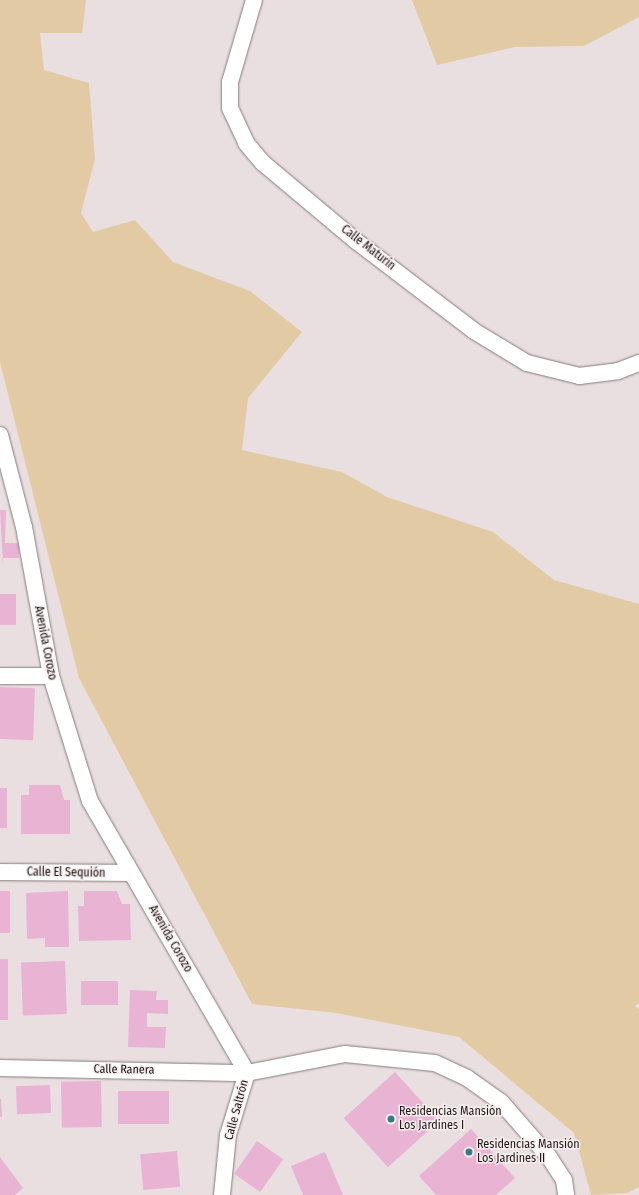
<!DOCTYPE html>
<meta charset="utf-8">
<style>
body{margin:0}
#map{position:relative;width:639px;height:1195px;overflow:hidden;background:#eadfe0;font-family:"Fira Sans Condensed",sans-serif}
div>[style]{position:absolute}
.green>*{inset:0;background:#e2cba4}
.building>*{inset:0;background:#e9b3d4;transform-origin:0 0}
.roads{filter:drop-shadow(0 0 1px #857c7c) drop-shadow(0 0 1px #857c7c)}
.minor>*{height:16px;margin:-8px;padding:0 8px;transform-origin:8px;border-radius:8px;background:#fff}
.dots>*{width:11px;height:11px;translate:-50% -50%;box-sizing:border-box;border:2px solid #f8eded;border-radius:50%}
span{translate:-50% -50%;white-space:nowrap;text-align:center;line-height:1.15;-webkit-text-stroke:3px #f8eded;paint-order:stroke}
.street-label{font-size:12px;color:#1d1919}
.poi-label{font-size:12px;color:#1d1919}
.left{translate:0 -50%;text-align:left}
</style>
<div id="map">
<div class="green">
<i style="clip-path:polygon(0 0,86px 0,82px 33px,40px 33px,44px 70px,89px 83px,95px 159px,81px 213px,93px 232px,135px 220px,173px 262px,250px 291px,302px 332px,248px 398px,242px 450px,342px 472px,387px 497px,493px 532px,554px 580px,639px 604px,639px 1003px,635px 1006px,639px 1009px,639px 1187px,627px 1193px,591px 1195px,574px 1133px,459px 1037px,336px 1013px,252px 1004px,79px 678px,0 362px)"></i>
<i style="clip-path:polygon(412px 0,639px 0,639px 17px,584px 46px,515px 47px,437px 65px)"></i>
</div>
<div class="building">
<i style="clip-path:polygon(0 510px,6px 510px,5px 543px,19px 543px,19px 558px,2px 558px,3px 564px)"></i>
<i style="left:0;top:594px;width:16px;height:31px"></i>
<i style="left:0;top:687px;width:35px;height:52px;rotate:2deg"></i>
<i style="clip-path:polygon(29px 785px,60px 785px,64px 800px,70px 800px,70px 834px,21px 834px,21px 795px,29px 795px)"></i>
<i style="left:0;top:788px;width:7px;height:40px"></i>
<i style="left:0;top:891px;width:10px;height:42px"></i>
<i style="clip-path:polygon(68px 891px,69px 947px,45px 947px,45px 938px,27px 939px,26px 893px)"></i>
<i style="clip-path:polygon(84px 891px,117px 891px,122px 904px,130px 904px,131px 940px,79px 941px,78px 906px,84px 906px)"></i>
<i style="left:0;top:959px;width:8px;height:61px"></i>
<i style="left:65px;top:961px;width:53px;height:44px;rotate:88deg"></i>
<i style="left:81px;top:981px;width:37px;height:24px"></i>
<i style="clip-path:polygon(130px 990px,157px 991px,156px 1000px,168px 1000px,168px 1014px,147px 1013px,147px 1027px,166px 1027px,165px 1048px,128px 1047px)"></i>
<i style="left:395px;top:1072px;width:66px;height:69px;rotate:48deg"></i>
<i style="left:101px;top:1081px;width:46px;height:40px;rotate:89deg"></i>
<i style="left:50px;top:1085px;width:28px;height:34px;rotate:88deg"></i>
<i style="left:118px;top:1091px;width:51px;height:33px"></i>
<i style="clip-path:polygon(0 1099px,1px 1099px,2px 1117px,0 1117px)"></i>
<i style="clip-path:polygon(471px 1129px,515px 1178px,496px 1195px,436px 1195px,419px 1176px)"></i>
<i style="left:257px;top:1141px;width:32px;height:40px;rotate:35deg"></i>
<i style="left:177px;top:1151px;width:36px;height:37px;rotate:85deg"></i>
<i style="clip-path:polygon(325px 1152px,343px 1195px,303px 1195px,291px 1166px)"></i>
<i style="clip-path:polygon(0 1157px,23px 1188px,15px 1195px,0 1195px)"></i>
</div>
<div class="roads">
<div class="minor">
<i style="left:254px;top:0;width:85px;rotate:106.3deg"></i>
<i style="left:230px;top:82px;width:26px;rotate:90deg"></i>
<i style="left:230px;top:108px;width:38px;rotate:65deg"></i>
<i style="left:246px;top:143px;width:26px;rotate:50deg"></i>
<i style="left:263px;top:163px;width:121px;rotate:40deg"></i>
<i style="left:356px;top:241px;width:148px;rotate:37.3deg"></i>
<i style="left:474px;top:331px;width:62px;rotate:31.1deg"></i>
<i style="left:527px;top:363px;width:54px;rotate:14deg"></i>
<i style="left:579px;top:376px;width:39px;rotate:-7deg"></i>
<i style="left:618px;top:371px;width:22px;rotate:-21deg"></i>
<i style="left:0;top:435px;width:95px;rotate:75.4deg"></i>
<i style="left:24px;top:527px;width:151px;rotate:79.7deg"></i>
<i style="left:51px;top:676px;width:131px;rotate:72.7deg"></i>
<i style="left:90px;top:801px;width:314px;rotate:60deg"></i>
<i style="left:0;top:676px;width:51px"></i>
<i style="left:0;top:872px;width:131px;rotate:0.4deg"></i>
<i style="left:0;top:1068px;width:247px;rotate:1.2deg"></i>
<i style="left:247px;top:1073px;width:100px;rotate:-11deg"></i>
<i style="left:345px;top:1054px;width:90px;rotate:5.7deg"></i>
<i style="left:435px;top:1063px;width:35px;rotate:25deg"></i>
<i style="left:467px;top:1078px;width:42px;rotate:35.2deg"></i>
<i style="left:501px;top:1102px;width:73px;rotate:48.9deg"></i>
<i style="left:549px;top:1157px;width:27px;rotate:57deg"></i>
<i style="left:564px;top:1180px;width:15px;rotate:82deg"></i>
<i style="left:222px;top:1195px;width:60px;rotate:-84.3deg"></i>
<i style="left:228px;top:1135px;width:65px;rotate:-73deg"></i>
</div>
</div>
<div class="dots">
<i style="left:391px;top:1119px;background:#357c87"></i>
<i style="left:469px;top:1152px;background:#357c87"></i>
</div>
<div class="street-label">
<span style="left:368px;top:248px;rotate:38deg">Calle Maturín</span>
<span style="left:45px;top:643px;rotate:79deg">Avenida Corozo</span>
<span style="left:66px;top:873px;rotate:1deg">Calle El Sequión</span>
<span style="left:170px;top:939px;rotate:60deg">Avenida Corozo</span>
<span style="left:124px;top:1070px;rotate:1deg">Calle Ranera</span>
<span style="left:237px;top:1110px;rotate:-75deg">Calle Saltrón</span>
</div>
<div class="poi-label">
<span class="left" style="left:399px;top:1119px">Residencias Mansión<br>Los Jardines I</span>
<span class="left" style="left:477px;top:1152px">Residencias Mansión<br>Los Jardines II</span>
</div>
</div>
